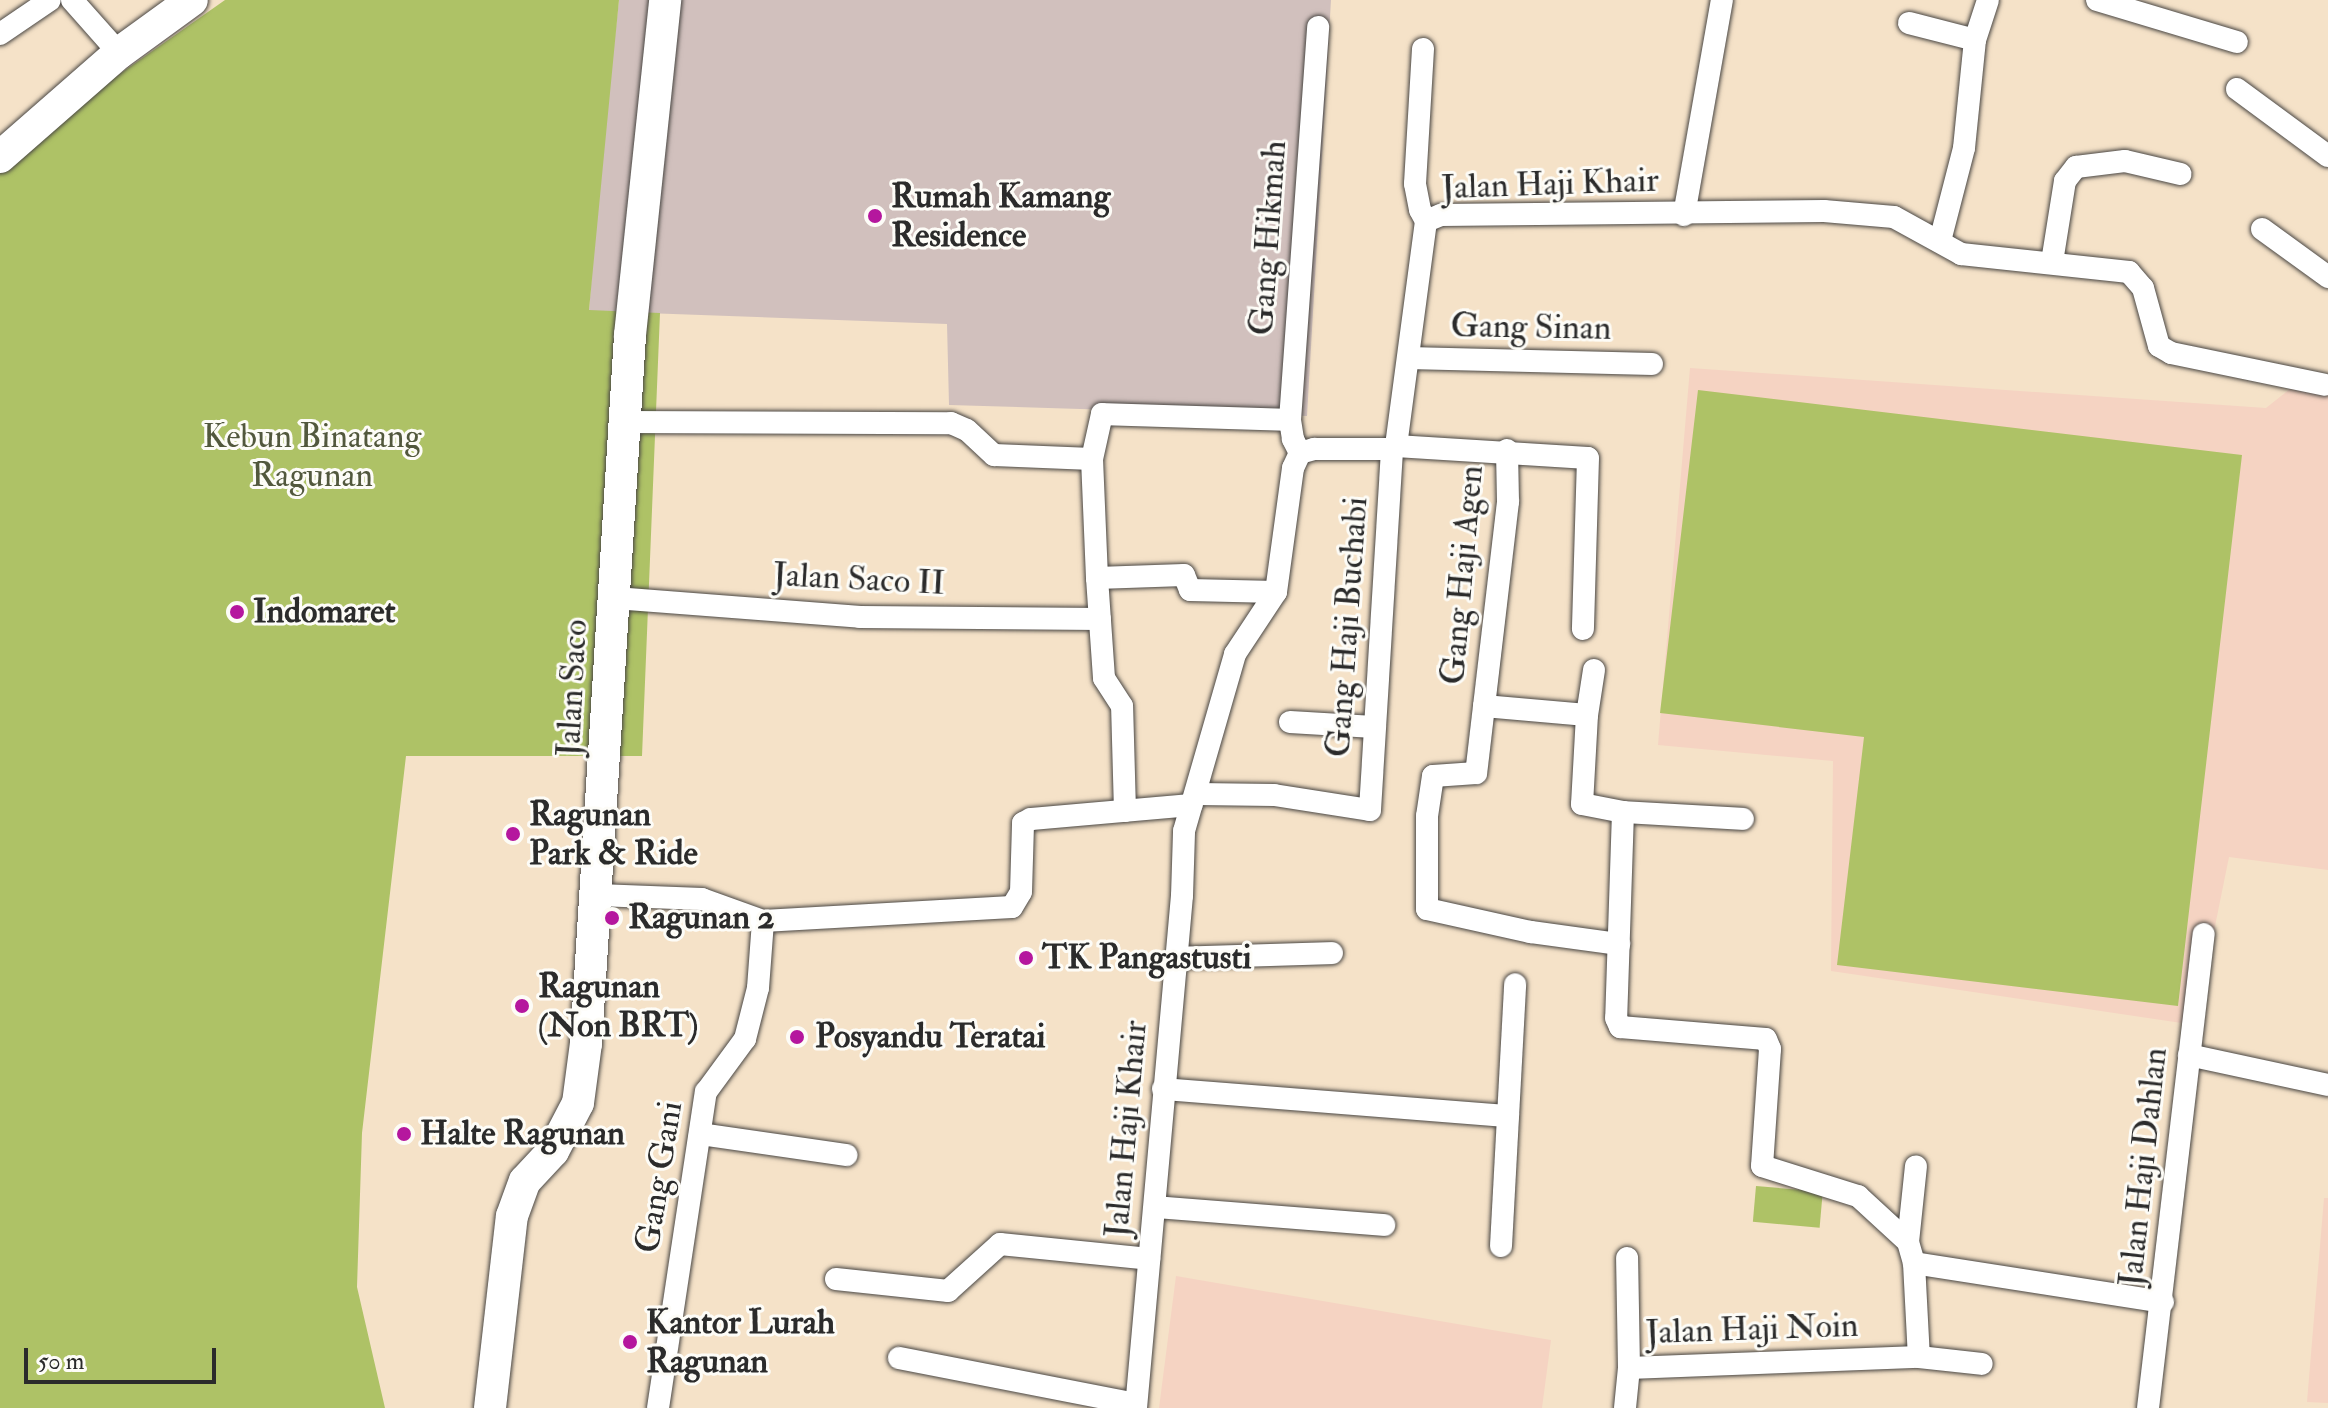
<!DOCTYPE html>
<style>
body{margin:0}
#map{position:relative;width:2328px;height:1408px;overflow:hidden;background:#f5e2c8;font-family:"IM FELL Double Pica",serif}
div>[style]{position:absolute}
.built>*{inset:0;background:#f5d3c2}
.industrial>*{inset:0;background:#d1c0bd}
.green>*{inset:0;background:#aec266;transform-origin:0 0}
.roads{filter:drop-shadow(0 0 2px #494643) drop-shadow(0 0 2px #494643)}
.minor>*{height:22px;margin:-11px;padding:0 11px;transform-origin:11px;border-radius:11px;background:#fff}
.secondary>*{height:32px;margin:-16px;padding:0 16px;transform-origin:16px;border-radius:16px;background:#fff}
.dots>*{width:22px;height:22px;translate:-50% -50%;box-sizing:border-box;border:4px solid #fdfcf7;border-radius:50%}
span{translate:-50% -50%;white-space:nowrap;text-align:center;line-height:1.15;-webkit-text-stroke:6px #fdfcf7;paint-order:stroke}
.street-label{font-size:34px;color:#2b2b2b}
.poi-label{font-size:34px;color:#2b2b2b;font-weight:700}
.left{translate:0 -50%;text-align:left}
.park-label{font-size:34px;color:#52583d}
.scale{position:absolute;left:24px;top:1348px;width:192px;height:36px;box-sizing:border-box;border:4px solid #2b2b2b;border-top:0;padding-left:10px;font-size:24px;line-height:28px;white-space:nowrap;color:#2b2b2b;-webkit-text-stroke:6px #fdfcf7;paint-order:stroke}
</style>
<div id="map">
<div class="built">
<i style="clip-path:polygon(1690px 368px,2266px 408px,2301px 380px,2328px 382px,2328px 870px,2229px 857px,2195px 1025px,1831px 971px,1833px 761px,1658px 745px)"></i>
<i style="clip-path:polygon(2324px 1198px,2328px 1198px,2328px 1403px,2307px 1402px)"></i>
<i style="clip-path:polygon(1176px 1276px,1551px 1340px,1542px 1408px,1159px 1408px)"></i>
</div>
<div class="industrial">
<i style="clip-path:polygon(619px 0,1331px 0,1307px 416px,949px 405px,947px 324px,589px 311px,600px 167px)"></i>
</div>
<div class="green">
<i style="clip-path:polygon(225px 0,619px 0,589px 310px,660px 313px,642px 756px,406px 756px,362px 1133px,357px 1287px,385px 1408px,0 1408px,0 164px,64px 113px)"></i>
<i style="clip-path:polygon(1698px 390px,2242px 455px,2178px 1006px,1837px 965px,1864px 737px,1660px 713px)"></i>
<i style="left:1756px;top:1186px;width:67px;height:36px;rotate:5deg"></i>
</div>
<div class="roads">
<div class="minor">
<i style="left:72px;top:0;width:71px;rotate:48.4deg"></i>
<i style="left:2097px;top:0;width:146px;rotate:16.7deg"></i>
<i style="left:1909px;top:23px;width:68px;rotate:14.4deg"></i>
<i style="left:0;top:34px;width:60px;rotate:-34.2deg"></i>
<i style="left:1423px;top:49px;width:135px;rotate:93.4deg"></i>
<i style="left:1415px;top:184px;width:26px;rotate:79deg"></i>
<i style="left:1420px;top:210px;width:13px;rotate:61deg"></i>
<i style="left:2237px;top:89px;width:113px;rotate:36.4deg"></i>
<i style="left:1684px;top:215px;width:218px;rotate:-80deg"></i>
<i style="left:2262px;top:229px;width:82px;rotate:36deg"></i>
<i style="left:1940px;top:241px;width:96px;rotate:-75.5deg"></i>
<i style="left:1964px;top:148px;width:109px;rotate:-84.2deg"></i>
<i style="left:1975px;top:40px;width:42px;rotate:-72deg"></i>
<i style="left:2052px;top:262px;width:82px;rotate:-80.9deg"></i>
<i style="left:2065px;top:181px;width:18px;rotate:-52deg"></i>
<i style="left:2076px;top:167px;width:49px;rotate:-7deg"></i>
<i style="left:2125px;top:161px;width:57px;rotate:13.1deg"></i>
<i style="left:1409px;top:358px;width:243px;rotate:1.4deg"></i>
<i style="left:624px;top:422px;width:327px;rotate:0.2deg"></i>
<i style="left:951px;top:423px;width:17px;rotate:24deg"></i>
<i style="left:967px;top:430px;width:37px;rotate:43deg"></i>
<i style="left:994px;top:455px;width:98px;rotate:2.3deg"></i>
<i style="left:1396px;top:446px;width:192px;rotate:3.6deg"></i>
<i style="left:1588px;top:458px;width:171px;rotate:91.7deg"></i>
<i style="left:1507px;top:450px;width:52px;rotate:88.9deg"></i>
<i style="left:1508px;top:502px;width:273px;rotate:96.7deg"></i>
<i style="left:1476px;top:773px;width:43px;rotate:176deg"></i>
<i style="left:1433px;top:776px;width:40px;rotate:98.5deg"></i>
<i style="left:1427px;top:816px;width:93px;rotate:90deg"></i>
<i style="left:1427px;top:909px;width:107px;rotate:12.5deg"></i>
<i style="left:1531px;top:932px;width:89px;rotate:7.8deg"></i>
<i style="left:1300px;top:453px;width:16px;rotate:-117deg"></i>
<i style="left:1293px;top:439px;width:19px;rotate:-99deg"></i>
<i style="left:1290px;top:420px;width:394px;rotate:-85.9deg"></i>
<i style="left:1097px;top:578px;width:87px;rotate:-2deg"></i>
<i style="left:1184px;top:575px;width:16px;rotate:68deg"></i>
<i style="left:1190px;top:590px;width:86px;rotate:1.3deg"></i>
<i style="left:615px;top:598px;width:246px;rotate:4.4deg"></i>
<i style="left:860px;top:617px;width:240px;rotate:0.5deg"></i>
<i style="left:1594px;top:670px;width:46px;rotate:98.8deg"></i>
<i style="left:1587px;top:715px;width:89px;rotate:93.2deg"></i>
<i style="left:1582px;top:804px;width:42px;rotate:11deg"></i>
<i style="left:1623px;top:812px;width:120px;rotate:3.3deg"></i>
<i style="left:1484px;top:706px;width:103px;rotate:5deg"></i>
<i style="left:1290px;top:722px;width:84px;rotate:3.4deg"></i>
<i style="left:1197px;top:794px;width:77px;rotate:0.7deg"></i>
<i style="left:1274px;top:795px;width:97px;rotate:8.9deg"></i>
<i style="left:1370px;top:810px;width:362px;rotate:-86.5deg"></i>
<i style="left:1125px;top:811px;width:105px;rotate:-91.6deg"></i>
<i style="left:1122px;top:706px;width:33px;rotate:-123deg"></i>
<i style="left:1104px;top:678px;width:100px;rotate:-94deg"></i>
<i style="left:1097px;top:578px;width:119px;rotate:-92.4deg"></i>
<i style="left:1092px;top:459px;width:46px;rotate:-77.5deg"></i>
<i style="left:1102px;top:414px;width:188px;rotate:1.8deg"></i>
<i style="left:1623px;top:812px;width:206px;rotate:91.9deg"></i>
<i style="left:1616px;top:1018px;width:10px;rotate:66deg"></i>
<i style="left:1620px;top:1027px;width:146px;rotate:4.7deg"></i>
<i style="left:1766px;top:1039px;width:11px;rotate:68deg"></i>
<i style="left:1770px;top:1049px;width:117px;rotate:93.9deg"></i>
<i style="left:1762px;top:1166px;width:101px;rotate:17.4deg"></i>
<i style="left:1858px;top:1196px;width:68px;rotate:42.6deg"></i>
<i style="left:1908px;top:1242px;width:22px;rotate:74deg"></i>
<i style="left:1914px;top:1263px;width:94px;rotate:87deg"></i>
<i style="left:598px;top:895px;width:104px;rotate:2.2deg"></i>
<i style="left:702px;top:899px;width:65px;rotate:19.8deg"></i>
<i style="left:763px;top:921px;width:249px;rotate:-3.2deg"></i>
<i style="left:1012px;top:907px;width:17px;rotate:-59deg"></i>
<i style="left:1021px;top:892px;width:69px;rotate:-88.3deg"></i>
<i style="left:1023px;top:823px;width:9px;rotate:-27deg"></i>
<i style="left:1031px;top:819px;width:161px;rotate:-5deg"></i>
<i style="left:1176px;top:958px;width:156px;rotate:-1.8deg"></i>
<i style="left:2189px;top:1055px;width:142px;rotate:12.2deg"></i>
<i style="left:1163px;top:1089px;width:346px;rotate:4.5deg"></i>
<i style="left:700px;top:1134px;width:148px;rotate:8.2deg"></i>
<i style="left:1155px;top:1207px;width:230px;rotate:4.5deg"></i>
<i style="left:1908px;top:1242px;width:76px;rotate:-84deg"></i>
<i style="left:1501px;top:1246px;width:262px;rotate:-86.9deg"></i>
<i style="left:1914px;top:1263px;width:252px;rotate:8.9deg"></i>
<i style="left:836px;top:1279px;width:113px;rotate:6.1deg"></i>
<i style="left:948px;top:1291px;width:70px;rotate:-42.1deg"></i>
<i style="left:1000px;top:1244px;width:150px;rotate:5.7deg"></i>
<i style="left:899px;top:1358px;width:241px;rotate:11deg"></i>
<i style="left:1629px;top:1368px;width:290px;rotate:-2.2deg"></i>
<i style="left:1919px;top:1357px;width:63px;rotate:6.3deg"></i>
<i style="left:658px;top:1408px;width:320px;rotate:-81.4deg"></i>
<i style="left:706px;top:1092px;width:66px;rotate:-53.7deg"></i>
<i style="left:745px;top:1039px;width:53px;rotate:-75.7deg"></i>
<i style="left:758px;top:988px;width:67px;rotate:-85.7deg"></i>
<i style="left:1136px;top:1408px;width:514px;rotate:-84.87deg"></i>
<i style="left:1182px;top:896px;width:65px;rotate:-88.2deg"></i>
<i style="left:1184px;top:831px;width:184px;rotate:-73.9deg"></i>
<i style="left:1235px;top:654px;width:74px;rotate:-56.5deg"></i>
<i style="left:1276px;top:592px;width:125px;rotate:-82.2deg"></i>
<i style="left:1293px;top:468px;width:17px;rotate:-65deg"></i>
<i style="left:1300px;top:453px;width:15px;rotate:-16deg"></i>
<i style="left:1314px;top:449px;width:78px"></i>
<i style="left:1392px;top:449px;width:5px;rotate:-37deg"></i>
<i style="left:1396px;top:446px;width:227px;rotate:-82.4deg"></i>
<i style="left:1426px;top:221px;width:16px;rotate:-22deg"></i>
<i style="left:1441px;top:215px;width:383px;rotate:-0.6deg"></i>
<i style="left:1824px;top:211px;width:70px;rotate:4.9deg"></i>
<i style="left:1894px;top:217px;width:77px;rotate:28.9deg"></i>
<i style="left:1961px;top:254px;width:169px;rotate:6.1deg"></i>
<i style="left:2129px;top:272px;width:21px;rotate:49deg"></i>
<i style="left:2143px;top:288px;width:60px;rotate:74.6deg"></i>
<i style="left:2159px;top:346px;width:14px;rotate:30deg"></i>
<i style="left:2171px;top:353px;width:157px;rotate:11.7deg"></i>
<i style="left:1625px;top:1408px;width:40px;rotate:-84.3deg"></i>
<i style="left:1629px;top:1368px;width:110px;rotate:-91deg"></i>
<i style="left:2148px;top:1408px;width:477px;rotate:-83.3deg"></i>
</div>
<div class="secondary">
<i style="left:0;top:157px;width:158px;rotate:-41.2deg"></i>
<i style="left:119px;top:53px;width:90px;rotate:-36deg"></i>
<i style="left:490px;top:1408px;width:193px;rotate:-83.5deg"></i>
<i style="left:512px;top:1216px;width:37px;rotate:-70deg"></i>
<i style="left:525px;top:1181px;width:41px;rotate:-47deg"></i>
<i style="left:553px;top:1151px;width:54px;rotate:-62.5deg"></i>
<i style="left:578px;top:1103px;width:61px;rotate:-82.4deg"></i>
<i style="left:586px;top:1043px;width:709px;rotate:-86.44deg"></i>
<i style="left:630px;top:335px;width:337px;rotate:-84deg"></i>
</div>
</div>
<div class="dots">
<i style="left:875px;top:216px;background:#b5179e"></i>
<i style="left:237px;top:612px;background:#b5179e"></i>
<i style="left:513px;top:834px;background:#b5179e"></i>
<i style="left:612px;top:918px;background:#b5179e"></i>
<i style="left:1026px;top:958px;background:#b5179e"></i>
<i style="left:522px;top:1006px;background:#b5179e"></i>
<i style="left:797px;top:1037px;background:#b5179e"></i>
<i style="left:404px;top:1134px;background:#b5179e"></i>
<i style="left:630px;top:1342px;background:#b5179e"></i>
</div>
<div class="street-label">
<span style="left:1550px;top:184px;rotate:-2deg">Jalan Haji Khair</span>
<span style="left:1268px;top:238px;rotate:-86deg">Gang Hikmah</span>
<span style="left:1531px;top:327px;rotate:1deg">Gang Sinan</span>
<span style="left:1462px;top:575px;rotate:-85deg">Gang Haji Agen</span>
<span style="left:859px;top:579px;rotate:3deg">Jalan Saco II</span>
<span style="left:1347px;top:627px;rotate:-86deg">Gang Haji Buchabi</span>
<span style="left:572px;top:688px;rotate:-87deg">Jalan Saco</span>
<span style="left:1126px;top:1129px;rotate:-85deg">Jalan Haji Khair</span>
<span style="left:2143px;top:1167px;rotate:-84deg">Jalan Haji Dahlan</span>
<span style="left:659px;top:1177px;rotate:-81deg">Gang Gani</span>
<span style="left:1752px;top:1329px;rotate:-2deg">Jalan Haji Noin</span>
</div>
<div class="poi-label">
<span class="left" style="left:891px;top:216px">Rumah Kamang<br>Residence</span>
<span class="left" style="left:253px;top:612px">Indomaret</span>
<span class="left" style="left:529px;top:834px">Ragunan<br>Park &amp; Ride</span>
<span class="left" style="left:628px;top:918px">Ragunan 2</span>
<span class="left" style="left:1042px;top:958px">TK Pangastusti</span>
<span class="left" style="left:538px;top:1006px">Ragunan<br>(Non BRT)</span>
<span class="left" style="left:815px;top:1037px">Posyandu Teratai</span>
<span class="left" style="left:420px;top:1134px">Halte Ragunan</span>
<span class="left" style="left:646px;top:1342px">Kantor Lurah<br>Ragunan</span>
</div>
<div class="park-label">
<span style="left:312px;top:456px">Kebun Binatang<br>Ragunan</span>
</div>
<div class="scale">50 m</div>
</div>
